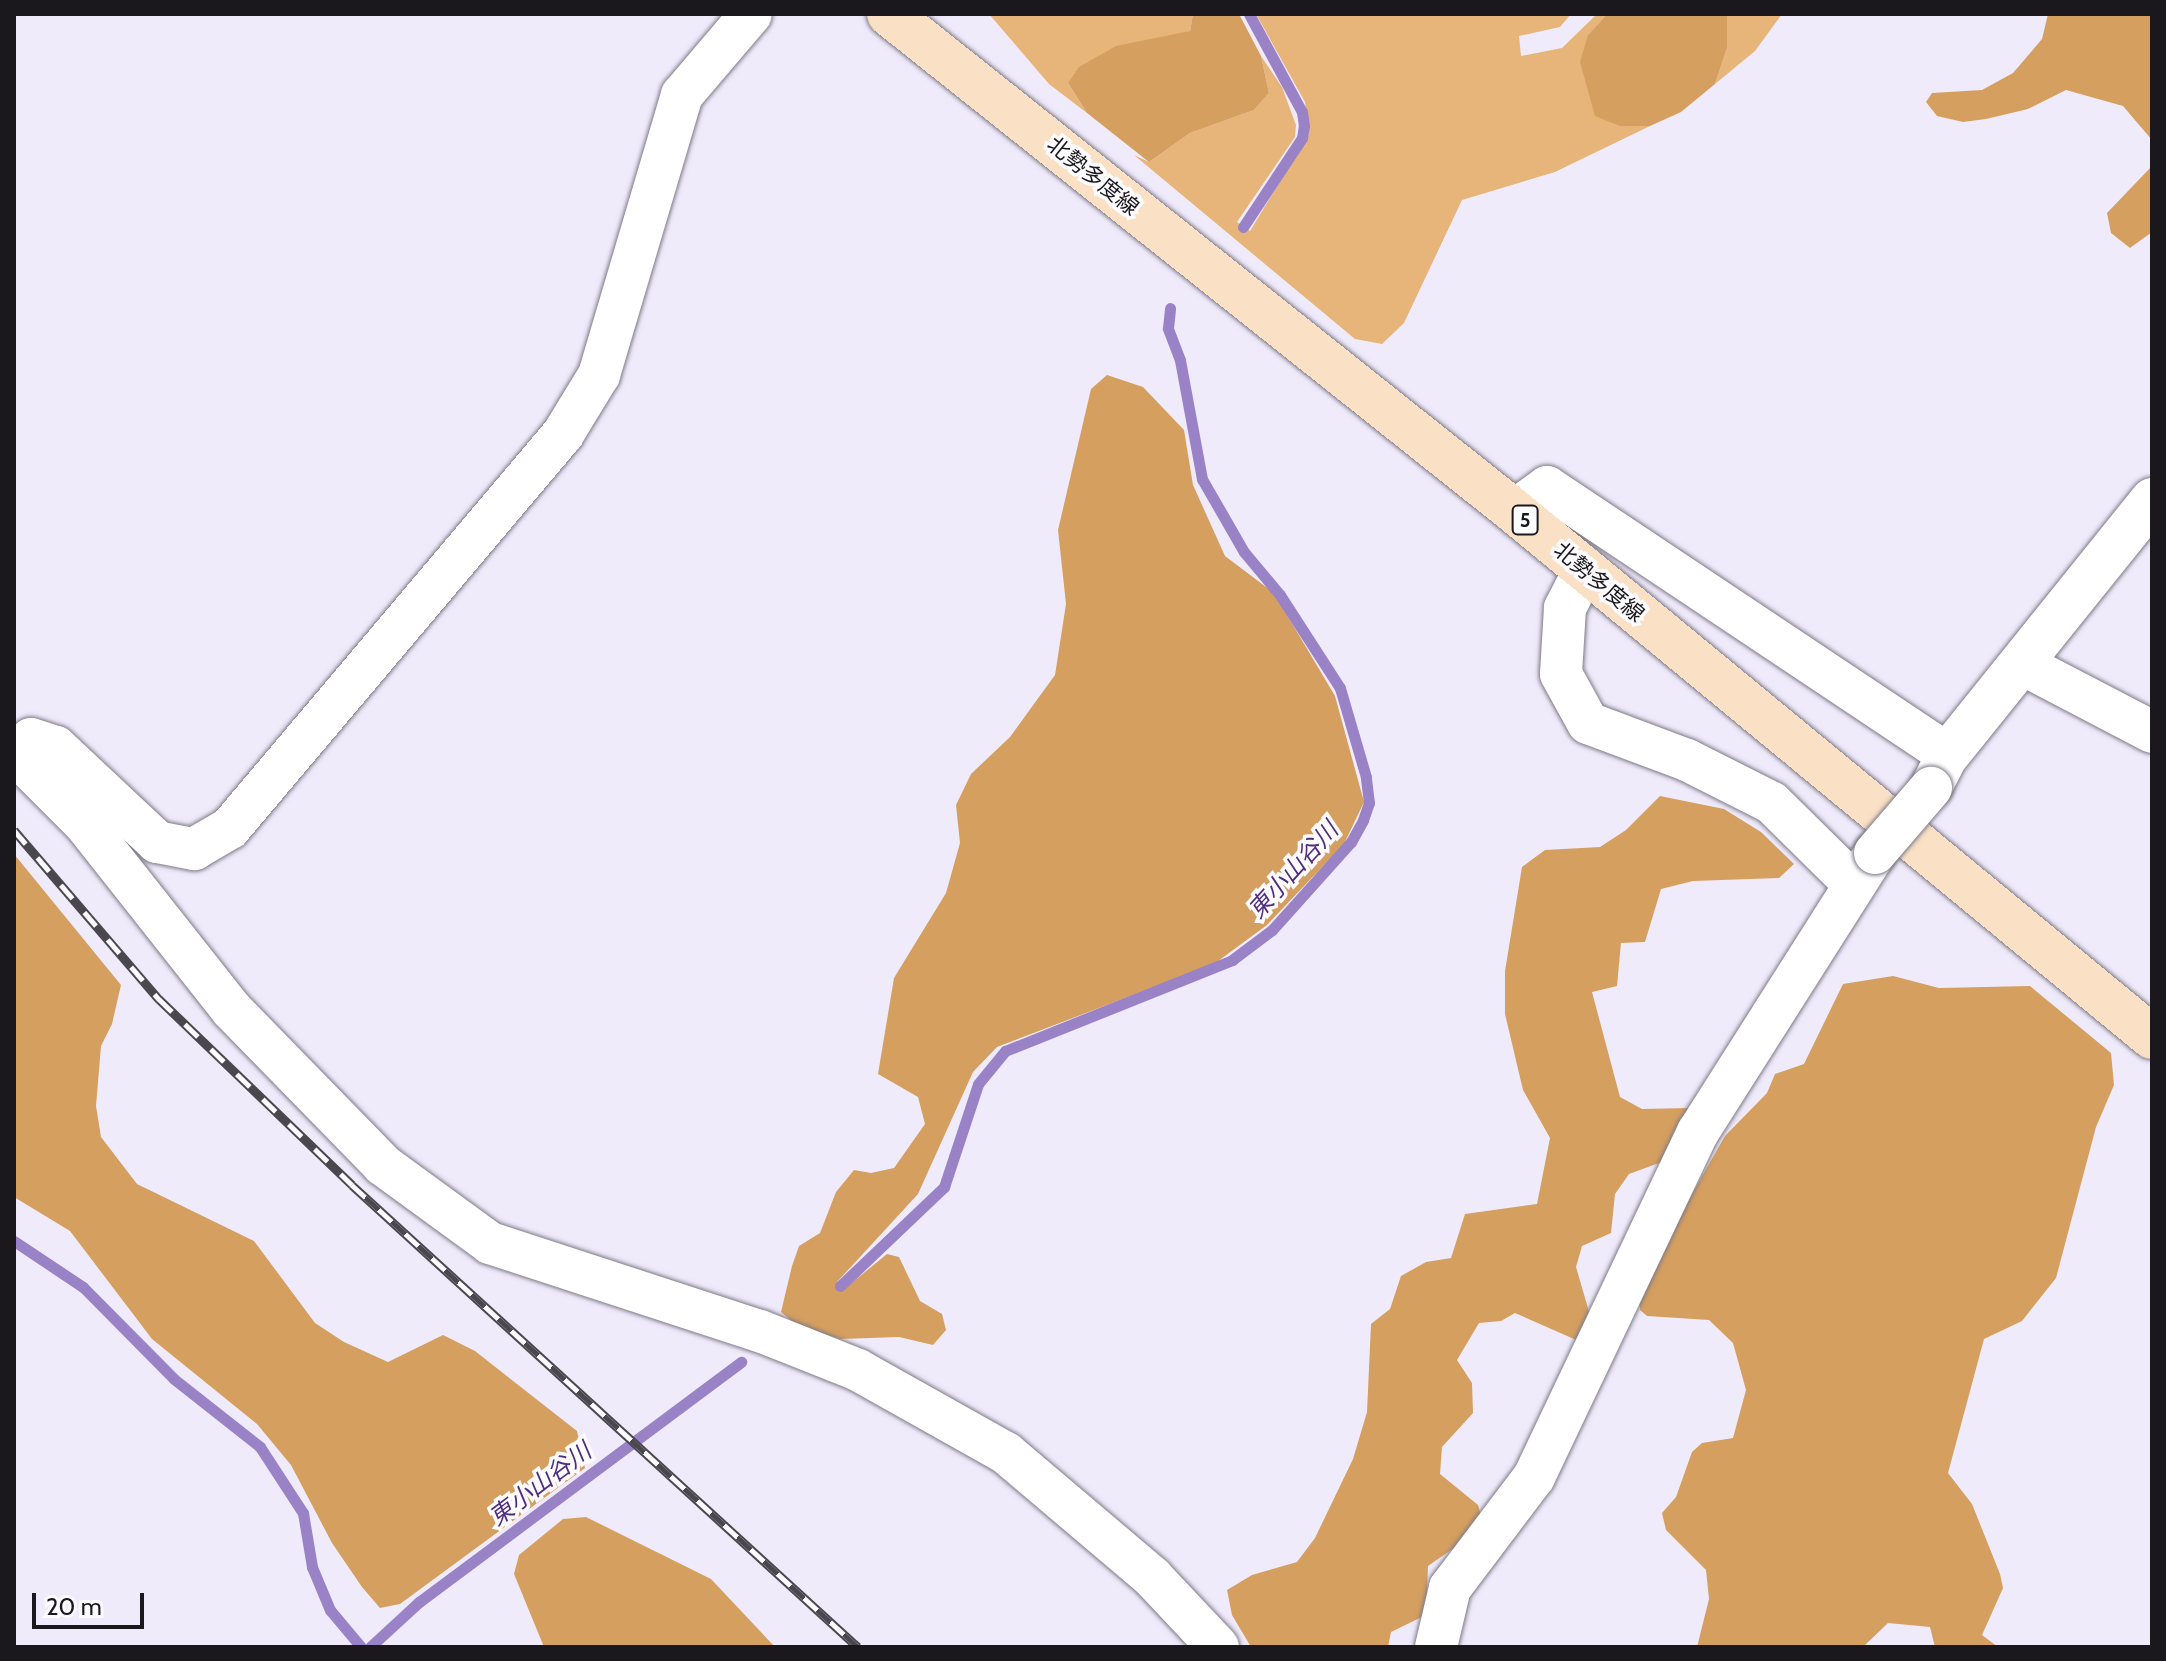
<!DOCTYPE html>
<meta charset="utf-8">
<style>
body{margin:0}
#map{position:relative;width:2166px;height:1661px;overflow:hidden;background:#f0ebfb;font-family:Cabin,"Noto Sans JP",sans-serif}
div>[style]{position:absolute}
.green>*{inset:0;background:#e7b479}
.forest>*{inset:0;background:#d59f5f}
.stream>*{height:11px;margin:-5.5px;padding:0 5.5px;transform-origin:5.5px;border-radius:5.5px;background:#9a82c7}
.roads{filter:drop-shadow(0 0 2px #7d7987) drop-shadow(0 0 2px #7d7987)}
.street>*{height:42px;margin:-21px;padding:0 21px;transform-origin:21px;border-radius:21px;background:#fff}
.secondary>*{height:44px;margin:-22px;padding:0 22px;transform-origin:22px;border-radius:22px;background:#fff}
.primary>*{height:44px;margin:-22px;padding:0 22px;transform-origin:22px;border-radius:22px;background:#fae1c5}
.rail>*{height:9px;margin-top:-4.5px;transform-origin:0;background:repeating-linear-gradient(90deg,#fbfbfe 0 18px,#4a484f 0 36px);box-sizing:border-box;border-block:2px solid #4a484f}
.bridges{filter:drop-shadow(0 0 2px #7d7987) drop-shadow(0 0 2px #7d7987)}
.street-bridge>*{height:42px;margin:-21px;padding:0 21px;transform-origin:21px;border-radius:21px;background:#fff}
span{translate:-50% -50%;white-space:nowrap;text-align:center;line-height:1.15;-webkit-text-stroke:7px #fbfbfe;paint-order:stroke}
.shield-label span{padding:2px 6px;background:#fbfbfe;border:2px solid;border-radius:6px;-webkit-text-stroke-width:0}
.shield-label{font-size:20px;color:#1a181d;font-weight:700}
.street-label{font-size:22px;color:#1a181d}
.water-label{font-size:24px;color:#4f2d7f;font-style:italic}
.frame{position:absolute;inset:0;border:16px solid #1a181d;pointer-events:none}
.scale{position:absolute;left:32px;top:1593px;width:112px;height:36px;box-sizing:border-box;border:4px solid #1a181d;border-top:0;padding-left:10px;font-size:24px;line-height:28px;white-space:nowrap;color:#1a181d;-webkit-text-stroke:6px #fbfbfe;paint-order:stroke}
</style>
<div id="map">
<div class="green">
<i style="clip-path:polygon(989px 14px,1193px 14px,1190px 31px,1158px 40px,1068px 83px,1087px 113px,1049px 84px)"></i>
<i style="clip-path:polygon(1256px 14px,1571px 14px,1560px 27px,1519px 36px,1521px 56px,1562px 48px,1597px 14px,1607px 14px,1588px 35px,1620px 126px,1650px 126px,1555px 172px,1462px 200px,1404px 323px,1382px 344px,1355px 339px,1134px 155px,1149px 162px,1190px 133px,1254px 110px,1269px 93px,1261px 56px,1282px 87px,1296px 125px,1295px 137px,1237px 222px,1250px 231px,1309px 134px,1305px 102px)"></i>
<i style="clip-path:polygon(1727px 14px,1782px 14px,1755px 51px,1715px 84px,1727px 48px)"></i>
</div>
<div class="forest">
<i style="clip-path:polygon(1193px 14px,1239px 14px,1261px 56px,1269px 93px,1254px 110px,1190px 133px,1149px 162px,1087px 113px,1068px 83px,1079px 67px,1116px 46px,1190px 31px)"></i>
<i style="clip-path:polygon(1607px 14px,1727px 14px,1727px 48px,1715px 84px,1681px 112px,1650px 126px,1620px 126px,1595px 116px,1580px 62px,1588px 35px)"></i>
<i style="clip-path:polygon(2048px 14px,2152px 14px,2152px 140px,2123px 106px,2066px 90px,2028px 109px,1986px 119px,1963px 122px,1937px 116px,1926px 102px,1932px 93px,1982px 90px,2013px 73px,2042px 39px)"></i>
<i style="clip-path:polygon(2152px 166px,2152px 232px,2130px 248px,2111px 233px,2107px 213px)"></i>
<i style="clip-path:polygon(1107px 375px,1143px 387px,1184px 430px,1193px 485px,1225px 556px,1274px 593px,1335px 696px,1364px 802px,1344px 844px,1267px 925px,1214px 964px,997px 1047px,973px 1072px,918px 1194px,837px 1282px,843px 1290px,887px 1254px,899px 1257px,920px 1301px,942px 1314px,946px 1330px,933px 1345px,899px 1337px,840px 1339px,797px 1325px,781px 1312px,792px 1266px,799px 1246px,820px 1233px,836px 1192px,854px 1170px,871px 1173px,894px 1168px,925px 1124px,918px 1097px,878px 1074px,894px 978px,946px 893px,960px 843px,956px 805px,971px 774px,1010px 737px,1055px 675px,1066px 604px,1058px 530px,1091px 389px)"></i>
<i style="clip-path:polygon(1660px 796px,1724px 809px,1761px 832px,1794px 864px,1779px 878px,1693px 881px,1661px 889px,1645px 942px,1621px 943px,1617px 986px,1592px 992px,1620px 1097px,1642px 1109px,1689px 1108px,1670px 1159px,1629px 1174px,1615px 1194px,1611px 1233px,1582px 1246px,1576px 1267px,1592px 1322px,1583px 1343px,1515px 1313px,1501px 1321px,1479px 1323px,1457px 1360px,1472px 1383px,1473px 1413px,1442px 1447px,1440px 1474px,1478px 1505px,1482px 1519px,1474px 1534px,1428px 1566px,1426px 1615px,1391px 1632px,1388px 1647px,1251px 1647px,1232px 1615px,1227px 1590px,1252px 1575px,1297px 1562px,1315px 1538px,1353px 1459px,1367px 1412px,1371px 1324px,1390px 1309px,1401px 1276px,1426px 1262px,1451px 1258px,1465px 1214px,1537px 1204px,1550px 1138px,1523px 1090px,1505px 1014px,1505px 971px,1522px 867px,1545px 850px,1600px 847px,1626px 830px)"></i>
<i style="clip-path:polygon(14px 854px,121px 985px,112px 1024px,101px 1046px,96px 1106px,101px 1137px,137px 1184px,254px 1241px,315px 1323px,344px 1342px,388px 1362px,443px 1335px,475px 1351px,577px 1431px,585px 1468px,400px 1604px,380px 1608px,362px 1587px,332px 1543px,291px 1465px,257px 1424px,152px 1339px,70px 1231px,14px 1197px)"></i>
<i style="clip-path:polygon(1893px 976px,1939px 988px,2030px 986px,2111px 1053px,2114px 1085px,2096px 1127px,2056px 1278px,2022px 1321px,1984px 1339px,1948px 1473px,1972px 1504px,2000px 1574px,2003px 1588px,1982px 1635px,1998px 1647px,1935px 1647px,1930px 1627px,1888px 1623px,1863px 1647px,1697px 1647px,1709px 1599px,1706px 1570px,1666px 1530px,1662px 1513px,1676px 1497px,1692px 1452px,1702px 1443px,1733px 1438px,1746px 1390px,1733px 1343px,1709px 1320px,1647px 1316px,1640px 1310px,1639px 1287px,1725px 1136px,1767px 1093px,1775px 1074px,1804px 1064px,1843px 984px)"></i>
<i style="clip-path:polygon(586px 1517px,711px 1579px,775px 1647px,544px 1647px,514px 1574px,519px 1555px,563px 1519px)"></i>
</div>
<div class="stream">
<i style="left:1243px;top:227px;width:107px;rotate:-56.5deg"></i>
<i style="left:1302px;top:138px;width:12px;rotate:-81deg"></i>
<i style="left:1304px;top:126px;width:14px;rotate:-98deg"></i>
<i style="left:1302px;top:112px;width:111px;rotate:-118.4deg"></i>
<i style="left:14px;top:1241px;width:83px;rotate:33.7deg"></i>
<i style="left:83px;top:1287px;width:129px;rotate:45.3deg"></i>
<i style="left:174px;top:1379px;width:110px;rotate:38.3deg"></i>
<i style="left:260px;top:1447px;width:79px;rotate:56.9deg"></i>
<i style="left:303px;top:1513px;width:55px;rotate:80.5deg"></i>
<i style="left:312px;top:1567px;width:47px;rotate:67.3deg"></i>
<i style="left:330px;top:1610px;width:48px;rotate:50deg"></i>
<i style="left:840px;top:1286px;width:144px;rotate:-43.6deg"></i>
<i style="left:944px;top:1187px;width:108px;rotate:-71.7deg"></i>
<i style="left:978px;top:1084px;width:43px;rotate:-50.7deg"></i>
<i style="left:1005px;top:1051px;width:245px;rotate:-21.8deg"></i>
<i style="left:1232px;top:960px;width:50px;rotate:-36.9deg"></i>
<i style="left:1272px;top:930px;width:118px;rotate:-48.1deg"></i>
<i style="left:1351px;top:842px;width:25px;rotate:-61deg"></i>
<i style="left:1363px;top:820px;width:18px;rotate:-71deg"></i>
<i style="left:1369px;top:803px;width:26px;rotate:-97deg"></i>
<i style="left:1366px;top:777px;width:93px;rotate:-106.3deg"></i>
<i style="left:1340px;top:688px;width:111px;rotate:-122.8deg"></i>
<i style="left:1280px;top:595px;width:56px;rotate:-129.9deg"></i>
<i style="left:1244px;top:552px;width:84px;rotate:-119.9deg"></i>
<i style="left:1202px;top:479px;width:121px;rotate:-100.5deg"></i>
<i style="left:1180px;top:360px;width:34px;rotate:-111deg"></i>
<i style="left:1168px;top:328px;width:20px;rotate:-84deg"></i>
<i style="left:370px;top:1647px;width:67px;rotate:-42.6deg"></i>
<i style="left:419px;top:1602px;width:402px;rotate:-36.7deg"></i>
</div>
<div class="roads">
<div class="street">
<i style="left:1514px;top:511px;width:41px;rotate:-36deg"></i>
<i style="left:1547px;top:487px;width:482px;rotate:33.7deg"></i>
<i style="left:1948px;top:754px;width:34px;rotate:117deg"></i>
<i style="left:1584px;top:571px;width:42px;rotate:117.2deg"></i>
<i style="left:1565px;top:608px;width:66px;rotate:93.5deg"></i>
<i style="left:1561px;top:674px;width:56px;rotate:61.1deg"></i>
<i style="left:1588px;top:723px;width:106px;rotate:20.5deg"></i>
<i style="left:1687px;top:760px;width:95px;rotate:26.8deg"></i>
<i style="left:1772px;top:803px;width:115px;rotate:44.6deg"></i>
<i style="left:2024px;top:665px;width:144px;rotate:27.6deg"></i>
<i style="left:14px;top:753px;width:100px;rotate:45deg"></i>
<i style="left:85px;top:824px;width:237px;rotate:51.7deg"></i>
<i style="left:232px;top:1010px;width:216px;rotate:45.7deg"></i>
<i style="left:383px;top:1165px;width:132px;rotate:36.1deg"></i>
<i style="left:490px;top:1243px;width:284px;rotate:18.1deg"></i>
<i style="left:760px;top:1331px;width:105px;rotate:21.7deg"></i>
<i style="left:858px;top:1370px;width:170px;rotate:29.3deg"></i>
<i style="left:1006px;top:1453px;width:192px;rotate:40.3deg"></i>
<i style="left:1152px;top:1577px;width:96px;rotate:46.7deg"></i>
<i style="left:14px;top:753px;width:22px;rotate:-39deg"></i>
<i style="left:31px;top:739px;width:26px;rotate:18deg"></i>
<i style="left:56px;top:747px;width:139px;rotate:43.2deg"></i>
<i style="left:157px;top:842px;width:38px;rotate:11deg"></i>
<i style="left:194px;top:849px;width:42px;rotate:-30.3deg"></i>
<i style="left:230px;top:828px;width:516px;rotate:-49.8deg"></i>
<i style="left:563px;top:434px;width:69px;rotate:-58.6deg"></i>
<i style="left:599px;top:375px;width:292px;rotate:-73.5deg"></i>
<i style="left:682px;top:95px;width:106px;rotate:-49.6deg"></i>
<i style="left:1436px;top:1647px;width:61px;rotate:-76.7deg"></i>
<i style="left:1450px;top:1588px;width:139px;rotate:-52.9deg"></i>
<i style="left:1534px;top:1477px;width:382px;rotate:-64.6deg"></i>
<i style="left:1698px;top:1132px;width:330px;rotate:-57.6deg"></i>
</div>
<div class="secondary">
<i style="left:1948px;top:754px;width:326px;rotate:-51.2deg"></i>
</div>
<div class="primary">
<i style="left:889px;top:14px;width:799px;rotate:38.49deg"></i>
<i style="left:1514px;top:511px;width:827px;rotate:39.5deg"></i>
</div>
</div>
<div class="rail">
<i style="left:14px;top:830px;width:223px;rotate:49.4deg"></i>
<i style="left:159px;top:999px;width:268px;rotate:43.9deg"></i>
<i style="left:352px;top:1185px;width:685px;rotate:42.4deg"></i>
</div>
<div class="bridges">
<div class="street-bridge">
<i style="left:1875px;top:853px;width:86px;rotate:-49.3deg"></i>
</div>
</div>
<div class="shield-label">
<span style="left:1525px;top:520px">5</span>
</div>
<div class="street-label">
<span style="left:1093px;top:176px;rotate:39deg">北勢多度線</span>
<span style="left:1599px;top:582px;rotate:40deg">北勢多度線</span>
</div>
<div class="water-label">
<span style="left:1293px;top:870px;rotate:-48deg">東小山谷川</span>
<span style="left:540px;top:1484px;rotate:-37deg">東小山谷川</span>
</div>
<div class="frame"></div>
<div class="scale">20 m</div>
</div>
